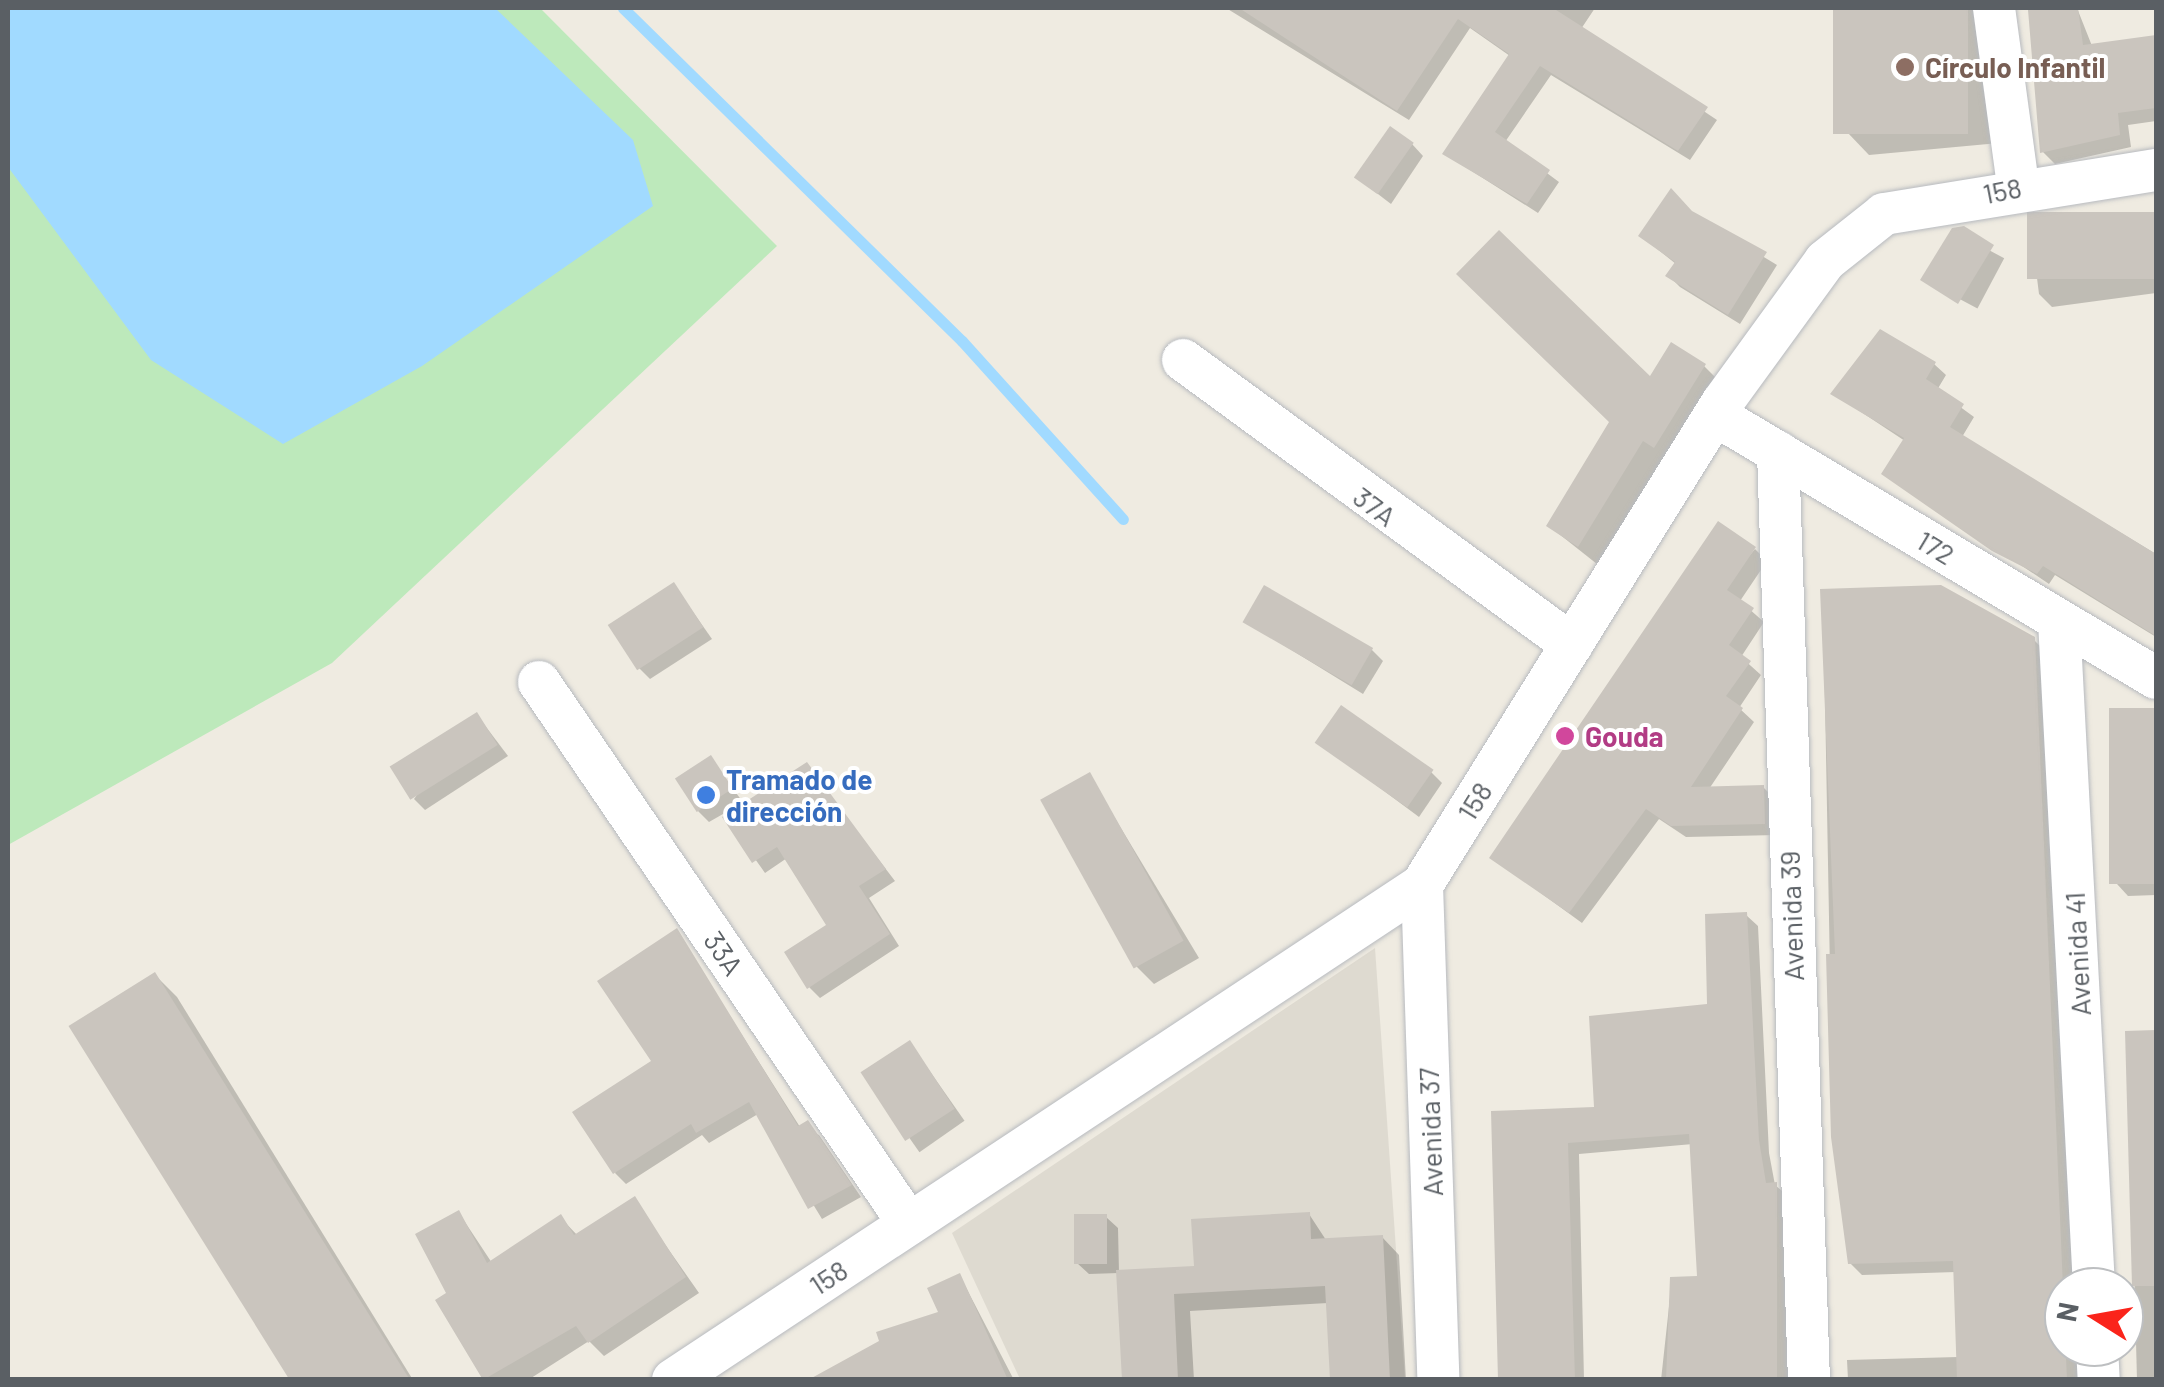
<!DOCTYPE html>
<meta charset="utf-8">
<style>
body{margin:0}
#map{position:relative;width:2164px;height:1387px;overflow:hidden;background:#efebe1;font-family:Barlow,sans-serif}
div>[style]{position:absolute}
.education>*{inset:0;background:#dedad0}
.green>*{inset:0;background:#bde9bb}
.water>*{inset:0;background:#a1daff}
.shadow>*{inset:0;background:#0003;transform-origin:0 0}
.stream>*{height:11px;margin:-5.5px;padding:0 5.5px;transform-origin:5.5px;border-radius:5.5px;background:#a1daff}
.building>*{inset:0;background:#cac5be;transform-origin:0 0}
.roads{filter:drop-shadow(0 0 2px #b7babf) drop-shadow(0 0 2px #b7babf)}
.minor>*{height:42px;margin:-21px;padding:0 21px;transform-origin:21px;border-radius:21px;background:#fff}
.dots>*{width:28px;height:28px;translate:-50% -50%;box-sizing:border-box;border:5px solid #fff;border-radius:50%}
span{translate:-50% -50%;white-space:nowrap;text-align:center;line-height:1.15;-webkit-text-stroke:8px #fff;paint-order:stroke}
.education-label{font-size:28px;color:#785e54;font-weight:700}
.left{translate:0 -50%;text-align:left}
.street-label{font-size:28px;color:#5a5f64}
.hotel-label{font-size:28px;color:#b23c85;font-weight:700}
.shop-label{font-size:28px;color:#366cbe;font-weight:700}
.frame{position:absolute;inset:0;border:10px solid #5a5f64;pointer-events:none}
.north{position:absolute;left:2044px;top:1267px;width:100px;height:100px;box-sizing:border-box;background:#fff;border:2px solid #bdbfc1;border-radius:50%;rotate:281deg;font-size:28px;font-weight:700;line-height:40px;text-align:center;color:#5a5f64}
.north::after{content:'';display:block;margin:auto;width:35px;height:45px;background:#fa241b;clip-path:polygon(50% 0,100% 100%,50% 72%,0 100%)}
</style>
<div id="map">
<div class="education">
<i style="clip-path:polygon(1375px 948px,1405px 1379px,1020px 1379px,952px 1233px)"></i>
</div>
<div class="green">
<i style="clip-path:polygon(8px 8px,540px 8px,777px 246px,332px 663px,8px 845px)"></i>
</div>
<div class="water">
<i style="clip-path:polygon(8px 8px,495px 8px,633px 140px,653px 206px,422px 366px,283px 444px,151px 360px,8px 167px)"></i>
</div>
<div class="shadow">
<i style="clip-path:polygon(1226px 8px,1595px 8px,1581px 29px,1717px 120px,1690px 160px,1551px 75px,1505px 142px,1559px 182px,1538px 213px,1445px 154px,1510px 56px,1470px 28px,1409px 120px)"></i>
<i style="clip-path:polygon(1835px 8px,1978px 8px,1999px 143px,1869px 155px,1847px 132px)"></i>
<i style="clip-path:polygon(2077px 8px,2092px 46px,2156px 38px,2156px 121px,2128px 125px,2131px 147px,2055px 164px,2043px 152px,2031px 12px)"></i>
<i style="clip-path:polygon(1412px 144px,1423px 156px,1391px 204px,1357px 178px)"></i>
<i style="clip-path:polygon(1693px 214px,1777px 265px,1740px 324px,1680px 287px,1669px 276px,1676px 264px,1641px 236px)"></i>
<i style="clip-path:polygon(2156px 214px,2156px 293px,2052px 307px,2039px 294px,2031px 230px)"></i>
<i style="left:1953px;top:231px;width:58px;height:57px;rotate:28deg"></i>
<i style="clip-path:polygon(1934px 364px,1946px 375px,1937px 390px,1974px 417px,1962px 437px,2156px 554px,2156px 637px,2055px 575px,2049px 584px,1884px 473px,1905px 441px,1834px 394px)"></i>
<i style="clip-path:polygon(1704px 366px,1728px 390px,1602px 568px,1549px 526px,1612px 422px,1650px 380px)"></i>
<i style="clip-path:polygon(1755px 549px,1767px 561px,1740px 601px,1764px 622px,1741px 657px,1761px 675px,1739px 708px,1754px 722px,1709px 789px,1763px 787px,1775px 799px,1777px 835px,1686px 837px,1659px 819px,1582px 923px,1493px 858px)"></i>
<i style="clip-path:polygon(674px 585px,712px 639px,650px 679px,639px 668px)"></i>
<i style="clip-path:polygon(1823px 591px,2033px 639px,2045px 651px,2076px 1287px,2064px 1287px,2064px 1347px,2079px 1347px,2081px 1380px,1848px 1380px,1847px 1360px,1958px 1357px,1956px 1272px,1862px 1275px,1850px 1263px,1833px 1136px)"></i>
<i style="clip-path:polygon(1246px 622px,1372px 650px,1383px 661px,1363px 694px)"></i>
<i style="clip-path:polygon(2156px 711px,2156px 895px,2128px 896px,2117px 884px,2111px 712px)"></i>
<i style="clip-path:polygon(477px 715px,508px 756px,425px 810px,414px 799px)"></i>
<i style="clip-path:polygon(1317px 741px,1431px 772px,1442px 783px,1419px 817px)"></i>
<i style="clip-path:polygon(711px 759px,745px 805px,806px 765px,895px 881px,869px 898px,899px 946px,820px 998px,809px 987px,830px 925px,787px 858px,765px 873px,723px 814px,709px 822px,698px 811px)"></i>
<i style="clip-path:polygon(1089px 775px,1199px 958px,1154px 984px,1137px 967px)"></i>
<i style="clip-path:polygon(1746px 915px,1758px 926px,1769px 1153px,1775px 1185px,1788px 1196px,1792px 1380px,1661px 1380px,1672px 1279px,1700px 1278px,1693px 1144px,1579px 1154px,1584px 1380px,1501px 1380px,1494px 1113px,1597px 1110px,1710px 1006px)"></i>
<i style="clip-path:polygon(677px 932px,800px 1127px,819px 1135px,861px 1197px,822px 1219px,758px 1114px,709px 1143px,702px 1135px,626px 1184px,615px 1173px,655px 1062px)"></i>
<i style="clip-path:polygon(155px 975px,177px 997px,413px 1380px,290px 1380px)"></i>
<i style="clip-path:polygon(2156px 1032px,2156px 1380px,2137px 1380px,2128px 1033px)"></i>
<i style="left:910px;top:1043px;width:95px;height:55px;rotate:55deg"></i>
<i style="clip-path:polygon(634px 1200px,699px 1293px,604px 1356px,589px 1341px,528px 1380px,486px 1380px,438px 1301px,449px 1294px,459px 1213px,492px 1263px,560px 1217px,578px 1236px)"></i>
<i style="clip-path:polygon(1309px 1214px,1326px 1240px,1382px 1237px,1399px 1255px,1406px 1380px,1332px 1380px,1328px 1303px,1190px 1311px,1194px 1380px,1124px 1380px,1119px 1273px,1089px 1274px,1077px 1263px,1106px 1217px,1118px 1228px,1119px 1272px,1196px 1268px)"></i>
<i style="clip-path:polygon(960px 1276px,1014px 1380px,814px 1380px,941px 1314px)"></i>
</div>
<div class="stream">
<i style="left:623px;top:8px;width:475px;rotate:44.5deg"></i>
<i style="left:962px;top:341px;width:240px;rotate:47.9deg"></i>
</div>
<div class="building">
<i style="clip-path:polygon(1239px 8px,1553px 8px,1708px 107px,1678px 151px,1540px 66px,1495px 132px,1550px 170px,1527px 204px,1442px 154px,1509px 54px,1458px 19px,1397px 111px)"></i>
<i style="left:1833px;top:8px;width:135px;height:126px"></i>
<i style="clip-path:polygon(2078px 8px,2083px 45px,2156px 35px,2156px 108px,2118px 113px,2120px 135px,2040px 153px,2028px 10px)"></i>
<i style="left:1390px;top:126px;width:29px;height:63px;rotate:35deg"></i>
<i style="clip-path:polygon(1671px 188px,1692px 211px,1767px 252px,1728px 315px,1665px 276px,1675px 262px,1638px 236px)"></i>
<i style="left:2156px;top:212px;width:67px;height:129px;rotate:90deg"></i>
<i style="clip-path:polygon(1964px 226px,1994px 245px,1958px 304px,1920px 280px,1952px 228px)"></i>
<i style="clip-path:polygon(1499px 230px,1650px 376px,1671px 342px,1706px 364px,1654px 448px,1643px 441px,1578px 547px,1546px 526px,1609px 422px,1456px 274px)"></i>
<i style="clip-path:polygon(1880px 329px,1936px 362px,1926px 379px,1964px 404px,1950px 427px,2156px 554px,2156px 636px,2043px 566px,2037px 574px,1992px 551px,1881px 474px,1904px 438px,1830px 394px)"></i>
<i style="clip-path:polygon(1718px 521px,1756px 547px,1727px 590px,1754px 608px,1729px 645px,1751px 661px,1726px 696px,1743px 708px,1691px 787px,1764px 785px,1765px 824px,1671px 826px,1646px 809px,1569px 913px,1489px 858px)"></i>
<i style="left:674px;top:582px;width:54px;height:79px;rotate:57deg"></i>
<i style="left:1264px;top:585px;width:126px;height:43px;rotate:30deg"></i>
<i style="clip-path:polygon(1941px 585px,2035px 637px,2067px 1380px,1957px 1380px,1953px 1261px,1848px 1264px,1831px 1137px,1826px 954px,1835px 954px,1820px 589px)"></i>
<i style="left:1341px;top:705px;width:113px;height:46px;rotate:35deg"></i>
<i style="left:2156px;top:708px;width:176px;height:47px;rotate:90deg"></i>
<i style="left:477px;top:712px;width:39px;height:103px;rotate:58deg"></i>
<i style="left:711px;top:755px;width:40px;height:43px;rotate:57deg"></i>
<i style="clip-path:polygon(807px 762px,886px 869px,859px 886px,890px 934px,807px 989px,784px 952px,826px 925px,777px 847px,752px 863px,722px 817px)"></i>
<i style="left:1090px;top:772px;width:193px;height:57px;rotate:61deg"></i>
<i style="clip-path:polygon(1747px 912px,1759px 1140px,1766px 1183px,1777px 1182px,1777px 1380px,1666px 1380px,1670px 1277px,1697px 1276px,1689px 1134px,1568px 1143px,1575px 1380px,1498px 1380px,1491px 1111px,1594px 1107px,1589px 1016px,1707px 1004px,1705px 914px)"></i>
<i style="clip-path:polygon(677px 928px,798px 1126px,808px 1120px,852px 1185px,808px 1209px,749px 1102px,696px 1133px,691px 1124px,613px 1174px,572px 1112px,651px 1061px,597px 981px)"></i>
<i style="left:155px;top:972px;width:480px;height:102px;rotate:58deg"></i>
<i style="clip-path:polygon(2156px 1030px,2156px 1286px,2132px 1286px,2125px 1031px)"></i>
<i style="left:910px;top:1040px;width:82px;height:59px;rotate:57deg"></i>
<i style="clip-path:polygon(635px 1196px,686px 1277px,588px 1343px,576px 1326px,483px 1380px,435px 1300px,446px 1293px,415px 1234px,459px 1210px,487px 1263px,561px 1214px,574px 1235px)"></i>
<i style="clip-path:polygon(1310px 1212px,1311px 1239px,1383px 1235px,1390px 1380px,1330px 1380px,1325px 1286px,1174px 1294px,1178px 1380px,1122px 1380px,1116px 1270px,1194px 1266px,1191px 1219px)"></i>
<i style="left:1074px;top:1214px;width:33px;height:50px"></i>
<i style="clip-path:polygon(960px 1273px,1008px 1380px,808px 1380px,879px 1341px,876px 1332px,938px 1312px,927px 1288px)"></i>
</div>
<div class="roads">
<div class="minor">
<i style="left:1994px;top:8px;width:180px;rotate:82.3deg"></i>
<i style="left:1183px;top:360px;width:482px;rotate:36.2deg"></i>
<i style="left:1715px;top:415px;width:513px;rotate:30.81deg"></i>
<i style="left:1778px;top:452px;width:929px;rotate:88.09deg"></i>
<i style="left:2059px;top:621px;width:667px;rotate:86.99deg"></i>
<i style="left:539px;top:682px;width:656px;rotate:55.68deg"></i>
<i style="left:1422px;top:885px;width:495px;rotate:88.1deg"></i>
<i style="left:2097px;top:1347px;width:33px;rotate:87deg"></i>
<i style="left:673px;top:1380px;width:898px;rotate:-33.46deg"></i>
<i style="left:1422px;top:885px;width:568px;rotate:-58.1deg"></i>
<i style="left:1722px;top:403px;width:175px;rotate:-54deg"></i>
<i style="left:1825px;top:261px;width:75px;rotate:-38.5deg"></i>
<i style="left:1884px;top:214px;width:276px;rotate:-9.2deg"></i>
</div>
</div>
<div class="dots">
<i style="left:1905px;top:67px;background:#8d6e63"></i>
<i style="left:1565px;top:736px;background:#d1479c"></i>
<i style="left:706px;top:795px;background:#3f7fe0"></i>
</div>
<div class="education-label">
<span class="left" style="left:1925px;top:67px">Círculo Infantil</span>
</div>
<div class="street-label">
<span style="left:2002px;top:190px;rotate:-11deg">158</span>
<span style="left:1375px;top:506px;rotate:37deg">37A</span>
<span style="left:1936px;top:547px;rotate:31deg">172</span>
<span style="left:1474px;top:801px;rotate:-58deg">158</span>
<span style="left:1791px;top:916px;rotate:-92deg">Avenida 39</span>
<span style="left:724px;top:953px;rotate:56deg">33A</span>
<span style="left:2077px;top:954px;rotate:-93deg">Avenida 41</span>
<span style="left:1430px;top:1132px;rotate:-92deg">Avenida 37</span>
<span style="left:828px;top:1277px;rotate:-33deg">158</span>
</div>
<div class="hotel-label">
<span class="left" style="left:1585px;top:736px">Gouda</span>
</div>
<div class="shop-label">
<span class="left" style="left:726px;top:795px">Tramado de<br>dirección</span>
</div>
<div class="frame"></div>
<div class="north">N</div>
</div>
